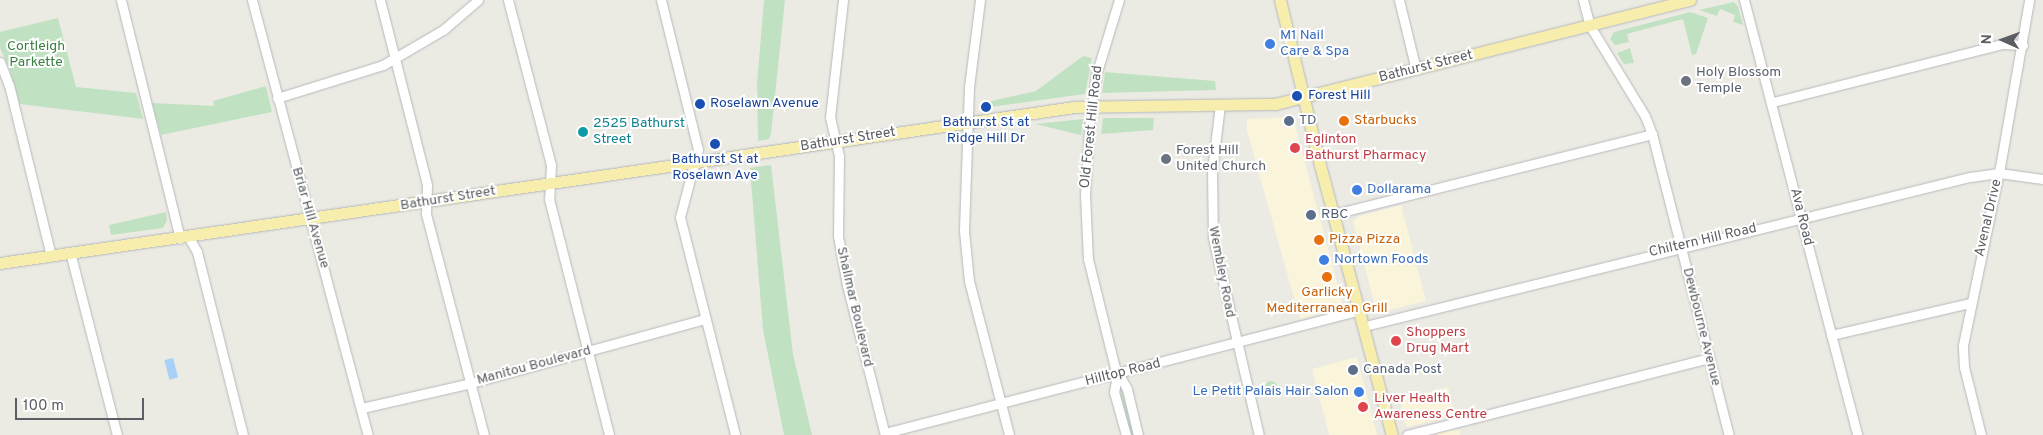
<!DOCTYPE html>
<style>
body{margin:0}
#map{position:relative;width:2043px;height:435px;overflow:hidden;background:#ecebe3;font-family:Overpass,sans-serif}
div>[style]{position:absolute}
.commercial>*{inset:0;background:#faf4da;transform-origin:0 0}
.green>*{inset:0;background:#c1e2c2}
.round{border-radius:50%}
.water>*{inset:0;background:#a8d1f7;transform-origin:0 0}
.roads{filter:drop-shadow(0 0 1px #b5b8bc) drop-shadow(0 0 1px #b5b8bc)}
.minor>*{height:9px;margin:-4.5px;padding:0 4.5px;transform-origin:4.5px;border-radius:4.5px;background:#fff}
.major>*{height:11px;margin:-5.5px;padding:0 5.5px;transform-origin:5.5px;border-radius:5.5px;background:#f7eead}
.bridges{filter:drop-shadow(0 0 1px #b5b8bc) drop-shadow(0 0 1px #b5b8bc)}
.minor-bridge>*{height:9px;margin:-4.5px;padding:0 4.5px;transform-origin:4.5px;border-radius:4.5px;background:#fff}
.dots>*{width:14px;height:14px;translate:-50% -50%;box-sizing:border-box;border:2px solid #fff;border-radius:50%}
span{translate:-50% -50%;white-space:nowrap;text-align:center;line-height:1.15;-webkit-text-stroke:4px #fff;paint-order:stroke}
.shop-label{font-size:14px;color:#366cbe}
.left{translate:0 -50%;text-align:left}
.right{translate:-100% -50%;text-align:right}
.park-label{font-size:14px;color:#3c8042}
.street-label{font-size:14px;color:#5b5e62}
.worship-label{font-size:14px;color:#5b616d}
.transit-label{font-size:14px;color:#164399}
.service-label{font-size:14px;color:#4e5e75}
.food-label{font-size:14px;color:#c56008}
.culture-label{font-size:14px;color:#0d838f}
.health-label{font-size:14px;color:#be3a42}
.north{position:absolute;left:1978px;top:15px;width:50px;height:50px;-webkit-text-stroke:4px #fff;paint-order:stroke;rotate:272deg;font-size:14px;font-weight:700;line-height:20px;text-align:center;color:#5b5e62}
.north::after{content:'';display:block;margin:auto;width:18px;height:22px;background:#5b5e62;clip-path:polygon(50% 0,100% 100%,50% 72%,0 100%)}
.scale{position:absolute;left:15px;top:398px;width:129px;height:22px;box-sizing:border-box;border:2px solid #5b5e62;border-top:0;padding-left:6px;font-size:15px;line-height:18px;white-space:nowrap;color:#5b5e62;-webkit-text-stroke:4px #fff;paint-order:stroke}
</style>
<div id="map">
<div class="commercial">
<i style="clip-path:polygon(1293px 117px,1342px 302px,1338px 309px,1300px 319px,1247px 131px,1247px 119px)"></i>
<i style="clip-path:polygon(1401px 205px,1426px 301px,1380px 312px,1375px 306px,1353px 221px,1359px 216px)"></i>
<i style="clip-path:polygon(1357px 357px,1377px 435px,1329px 435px,1312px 369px)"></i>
<i style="left:1448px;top:387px;width:29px;height:50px;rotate:76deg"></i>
<i style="clip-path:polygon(1449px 430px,1459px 430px,1460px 435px,1430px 435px)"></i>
</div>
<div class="green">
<i style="clip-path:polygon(764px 0,785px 0,771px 134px,769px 139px,758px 141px,757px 84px)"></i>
<i style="clip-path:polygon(1734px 2px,1738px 7px,1743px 25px,1733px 22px,1735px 15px,1720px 9px,1717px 16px,1699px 10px)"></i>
<i style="clip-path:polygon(1690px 12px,1708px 18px,1696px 54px,1692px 55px,1683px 19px,1627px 34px,1629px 42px,1615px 45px,1610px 39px,1614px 32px)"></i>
<i style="clip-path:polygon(58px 18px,76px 87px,136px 93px,143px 119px,20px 104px,9px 67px,0 48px,0 32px)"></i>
<i style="clip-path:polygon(1630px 48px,1634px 63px,1624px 64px,1617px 53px)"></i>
<i style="clip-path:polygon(1083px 56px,1092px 58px,1085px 94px,983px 108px,982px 103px,1036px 91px)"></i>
<i style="clip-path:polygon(1105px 72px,1215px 81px,1216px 90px,1102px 93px)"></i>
<i style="clip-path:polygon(266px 86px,272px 112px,161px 135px,152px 103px,214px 106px,213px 101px)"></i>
<i style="clip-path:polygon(1103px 118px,1154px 118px,1153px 130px,1101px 134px)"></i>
<i style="clip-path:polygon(1083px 119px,1081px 135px,1035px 124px)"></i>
<i style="clip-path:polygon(771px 165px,793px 354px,812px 435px,784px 435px,763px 330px,750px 168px)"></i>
<i style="clip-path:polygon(166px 212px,167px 220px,163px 228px,111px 235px,109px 225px)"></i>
<i class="round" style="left:1265px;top:381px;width:12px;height:12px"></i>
<i style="clip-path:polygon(1120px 390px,1122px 390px,1134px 435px,1129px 435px)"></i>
</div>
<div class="water">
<i style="left:173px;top:358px;width:20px;height:9px;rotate:75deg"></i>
</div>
<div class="roads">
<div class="minor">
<i style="left:121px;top:0;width:246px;rotate:76.1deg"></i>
<i style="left:252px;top:0;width:450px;rotate:75.1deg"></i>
<i style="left:380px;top:0;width:191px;rotate:75.7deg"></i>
<i style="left:427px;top:185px;width:29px;rotate:92deg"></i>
<i style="left:426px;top:214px;width:228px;rotate:75.3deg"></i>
<i style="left:508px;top:0;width:171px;rotate:75.4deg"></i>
<i style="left:551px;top:165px;width:34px;rotate:93deg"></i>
<i style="left:549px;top:199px;width:244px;rotate:75.7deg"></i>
<i style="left:661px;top:0;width:154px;rotate:76.1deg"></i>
<i style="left:698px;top:149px;width:70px;rotate:104.8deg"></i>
<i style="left:680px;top:217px;width:225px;rotate:75.8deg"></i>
<i style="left:843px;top:0;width:118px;rotate:96.3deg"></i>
<i style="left:830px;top:117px;width:40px;rotate:77deg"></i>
<i style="left:839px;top:156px;width:80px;rotate:90.7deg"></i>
<i style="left:838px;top:236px;width:50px;rotate:79.6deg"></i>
<i style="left:847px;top:285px;width:155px;rotate:75.8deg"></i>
<i style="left:980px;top:0;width:88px;rotate:97.2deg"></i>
<i style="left:969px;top:87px;width:144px;rotate:92deg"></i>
<i style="left:964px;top:231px;width:50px;rotate:84.3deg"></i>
<i style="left:969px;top:281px;width:159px;rotate:75.4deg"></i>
<i style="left:1399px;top:0;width:72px;rotate:76.3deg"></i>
<i style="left:1583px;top:0;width:27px;rotate:75deg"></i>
<i style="left:1590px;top:26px;width:105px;rotate:58.6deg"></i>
<i style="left:1645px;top:116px;width:19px;rotate:69deg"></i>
<i style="left:1652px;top:134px;width:311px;rotate:75.7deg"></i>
<i style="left:1744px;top:0;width:449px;rotate:75.4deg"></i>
<i style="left:0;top:62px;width:25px;rotate:69deg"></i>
<i style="left:9px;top:85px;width:176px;rotate:76.2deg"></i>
<i style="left:1096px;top:75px;width:78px;rotate:-73deg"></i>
<i style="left:277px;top:98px;width:111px;rotate:-17.3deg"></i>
<i style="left:383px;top:65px;width:69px;rotate:-30.3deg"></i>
<i style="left:443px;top:30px;width:46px;rotate:-40.6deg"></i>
<i style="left:1773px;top:102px;width:237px;rotate:-14.2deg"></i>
<i style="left:2003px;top:44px;width:20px;rotate:3deg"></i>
<i style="left:1220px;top:105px;width:65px;rotate:97deg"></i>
<i style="left:1212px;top:170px;width:68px;rotate:89.2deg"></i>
<i style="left:1213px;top:238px;width:202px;rotate:76.9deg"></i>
<i style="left:1089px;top:127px;width:67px;rotate:93.4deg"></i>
<i style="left:1085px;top:194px;width:65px;rotate:87.4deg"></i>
<i style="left:1088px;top:259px;width:112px;rotate:76.1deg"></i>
<i style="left:1115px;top:368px;width:24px;rotate:60deg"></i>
<i style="left:1127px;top:389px;width:47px;rotate:76.6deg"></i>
<i style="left:1334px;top:214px;width:328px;rotate:-14.1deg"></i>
<i style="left:189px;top:238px;width:16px;rotate:60deg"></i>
<i style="left:197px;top:252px;width:189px;rotate:75.9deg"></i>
<i style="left:70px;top:252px;width:189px;rotate:75.6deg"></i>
<i style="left:1365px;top:326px;width:623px;rotate:-13.84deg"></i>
<i style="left:1970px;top:177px;width:29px;rotate:-8deg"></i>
<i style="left:1999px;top:173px;width:44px;rotate:7.8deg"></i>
<i style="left:1831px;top:335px;width:143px;rotate:-13deg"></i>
<i style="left:1117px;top:374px;width:18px;rotate:99deg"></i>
<i style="left:1114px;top:392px;width:45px;rotate:74.4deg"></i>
<i style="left:362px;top:408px;width:112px;rotate:-12.9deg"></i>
<i style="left:471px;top:383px;width:243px;rotate:-15.3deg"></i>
<i style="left:885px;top:433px;width:492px;rotate:-14.5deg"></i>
<i style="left:1407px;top:435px;width:312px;rotate:-14.3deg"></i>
<i style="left:1981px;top:435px;width:70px;rotate:-104deg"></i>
<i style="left:1964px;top:367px;width:22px;rotate:-93deg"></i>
<i style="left:1963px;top:345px;width:182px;rotate:-78.3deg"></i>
<i style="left:2000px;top:167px;width:169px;rotate:-80.1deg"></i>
</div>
<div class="major">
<i style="left:1280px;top:0;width:170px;rotate:76.4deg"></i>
<i style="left:1320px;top:165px;width:279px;rotate:75.1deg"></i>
<i style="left:0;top:263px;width:1085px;rotate:-8.26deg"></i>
<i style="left:1074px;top:107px;width:201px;rotate:-0.9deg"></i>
<i style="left:1275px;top:104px;width:428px;rotate:-14.1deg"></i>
</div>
</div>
<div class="bridges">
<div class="minor-bridge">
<i style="left:1089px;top:127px;width:52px;rotate:-82.3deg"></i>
</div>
</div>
<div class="dots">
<i style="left:1270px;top:44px;background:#3f7fe0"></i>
<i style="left:1686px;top:81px;background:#6b7280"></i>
<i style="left:1297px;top:96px;background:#1a4fb4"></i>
<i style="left:700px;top:104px;background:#1a4fb4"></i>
<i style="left:986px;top:107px;background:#1a4fb4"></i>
<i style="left:1289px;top:121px;background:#5c6f8a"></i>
<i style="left:1344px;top:121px;background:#e8710a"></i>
<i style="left:583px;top:132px;background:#0f9aa8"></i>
<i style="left:715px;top:144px;background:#1a4fb4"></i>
<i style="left:1295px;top:148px;background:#e0444e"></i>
<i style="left:1166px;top:159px;background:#6b7280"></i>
<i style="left:1357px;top:190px;background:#3f7fe0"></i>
<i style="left:1311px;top:215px;background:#5c6f8a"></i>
<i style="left:1319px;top:240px;background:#e8710a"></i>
<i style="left:1324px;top:260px;background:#3f7fe0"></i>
<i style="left:1327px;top:277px;background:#e8710a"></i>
<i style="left:1396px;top:341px;background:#e0444e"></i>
<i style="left:1353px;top:370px;background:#5c6f8a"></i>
<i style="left:1359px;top:392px;background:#3f7fe0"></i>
<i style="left:1363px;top:407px;background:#e0444e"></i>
</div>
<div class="shop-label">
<span class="left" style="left:1280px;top:44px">M1 Nail<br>Care &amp; Spa</span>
<span class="left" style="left:1367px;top:190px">Dollarama</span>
<span class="left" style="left:1334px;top:260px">Nortown Foods</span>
<span class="right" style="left:1349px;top:392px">Le Petit Palais Hair Salon</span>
</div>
<div class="park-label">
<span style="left:36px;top:55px">Cortleigh<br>Parkette</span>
</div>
<div class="street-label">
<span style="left:1426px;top:67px;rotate:-14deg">Bathurst Street</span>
<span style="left:1092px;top:127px;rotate:-84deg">Old Forest Hill Road</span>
<span style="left:848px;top:140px;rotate:-9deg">Bathurst Street</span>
<span style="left:448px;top:199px;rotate:-9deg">Bathurst Street</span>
<span style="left:1801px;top:217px;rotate:76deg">Ava Road</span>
<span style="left:310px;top:218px;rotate:74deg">Briar Hill Avenue</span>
<span style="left:1989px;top:218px;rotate:-77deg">Avenal Drive</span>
<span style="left:1703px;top:241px;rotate:-13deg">Chiltern Hill Road</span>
<span style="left:1221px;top:272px;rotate:79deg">Wembley Road</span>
<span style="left:854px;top:307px;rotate:77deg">Shallmar Boulevard</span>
<span style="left:1701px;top:327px;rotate:76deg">Dewbourne Avenue</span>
<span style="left:534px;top:366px;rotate:-15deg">Manitou Boulevard</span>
<span style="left:1123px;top:373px;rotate:-14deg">Hilltop Road</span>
</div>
<div class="worship-label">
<span class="left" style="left:1696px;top:81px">Holy Blossom<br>Temple</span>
<span class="left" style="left:1176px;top:159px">Forest Hill<br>United Church</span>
</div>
<div class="transit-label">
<span class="left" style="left:1308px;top:96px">Forest Hill</span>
<span class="left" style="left:710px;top:104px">Roselawn Avenue</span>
<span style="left:986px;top:131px">Bathurst St at<br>Ridge Hill Dr</span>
<span style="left:715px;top:168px">Bathurst St at<br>Roselawn Ave</span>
</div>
<div class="service-label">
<span class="left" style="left:1299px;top:121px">TD</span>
<span class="left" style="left:1321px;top:215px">RBC</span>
<span class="left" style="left:1363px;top:370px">Canada Post</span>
</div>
<div class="food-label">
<span class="left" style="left:1354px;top:121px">Starbucks</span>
<span class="left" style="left:1329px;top:240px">Pizza Pizza</span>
<span style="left:1327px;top:301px">Garlicky<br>Mediterranean Grill</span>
</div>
<div class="culture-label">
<span class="left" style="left:593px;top:132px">2525 Bathurst<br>Street</span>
</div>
<div class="health-label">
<span class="left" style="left:1305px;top:148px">Eglinton<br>Bathurst Pharmacy</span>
<span class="left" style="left:1406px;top:341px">Shoppers<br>Drug Mart</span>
<span class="left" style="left:1374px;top:407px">Liver Health<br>Awareness Centre</span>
</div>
<div class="north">N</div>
<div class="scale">100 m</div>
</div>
